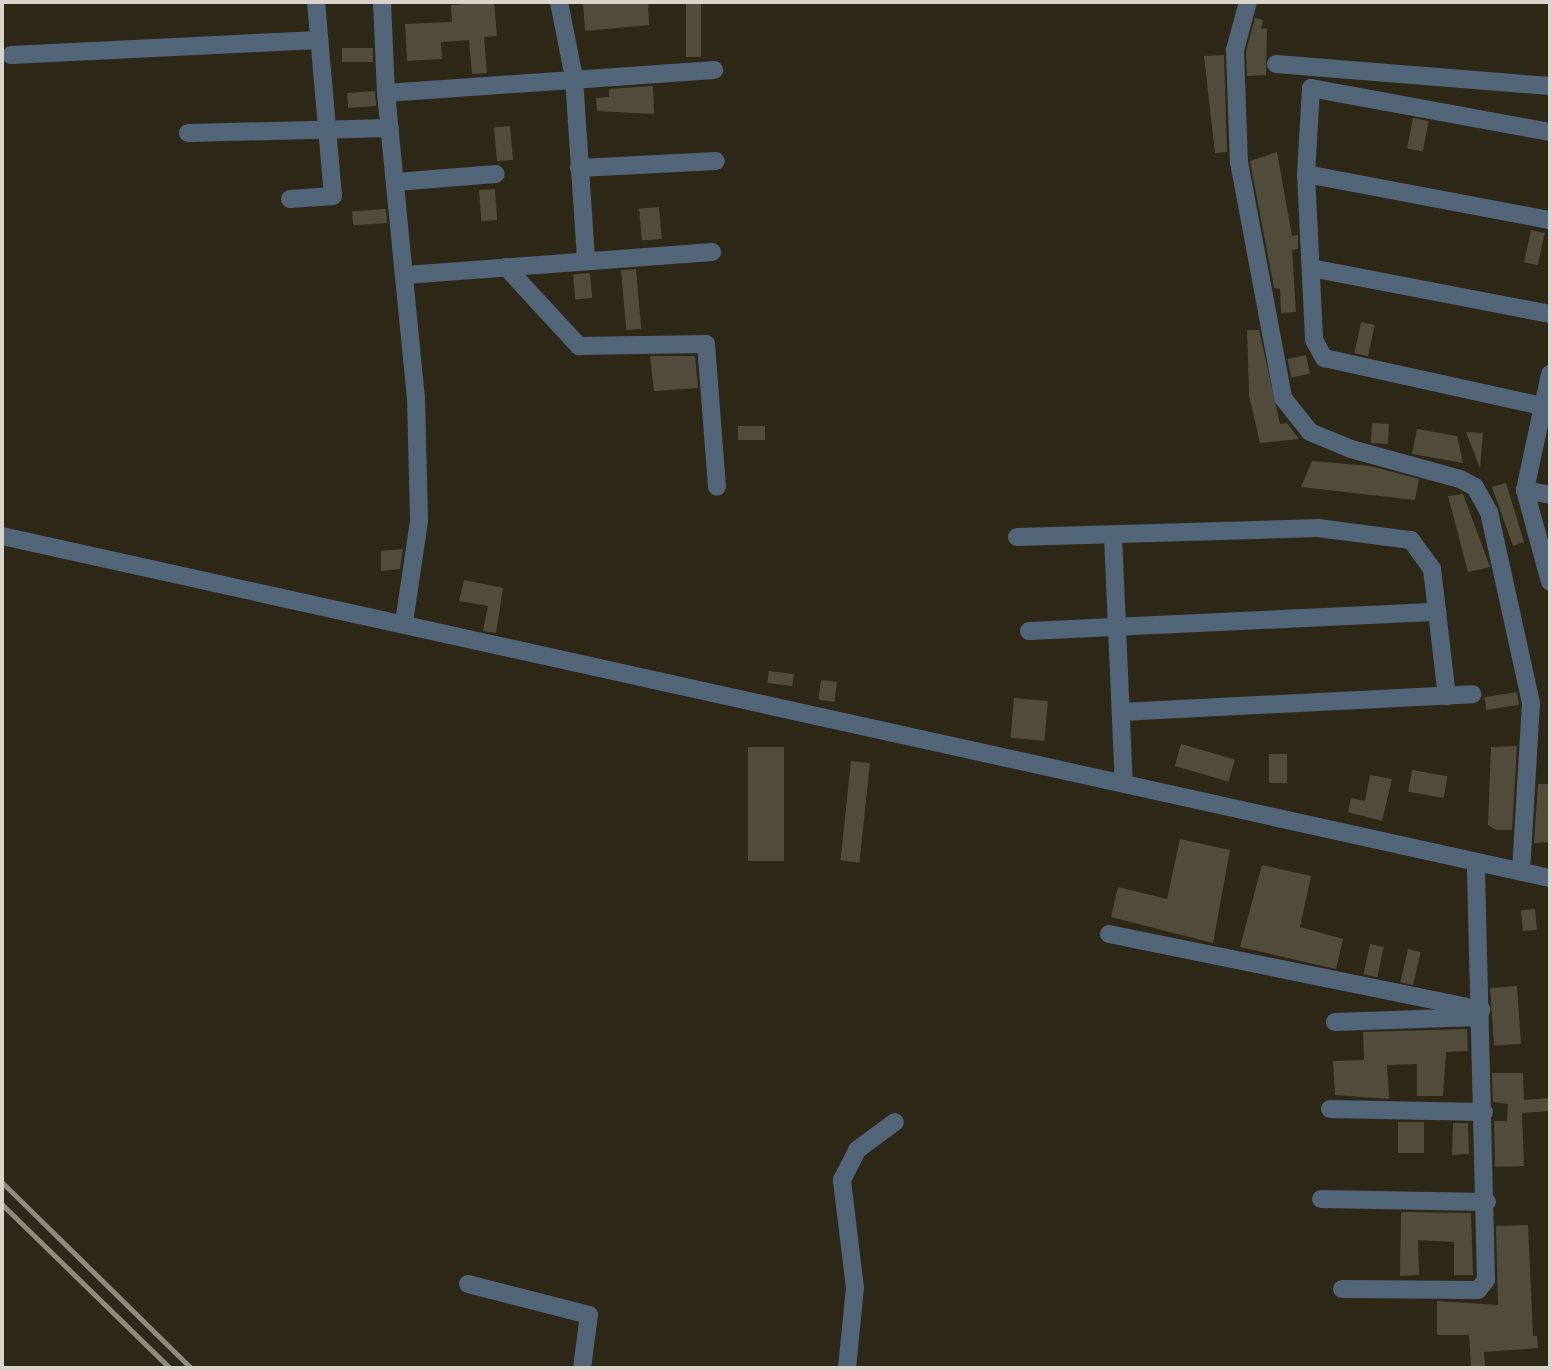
<!DOCTYPE html>
<style>
body{margin:0}
#map{position:relative;width:1552px;height:1370px;overflow:hidden;background:#2e2819;font-family:Overpass,sans-serif}
div>[style]{position:absolute}
.building>*{inset:0;background:#524c3c;transform-origin:0 0}
.minor>*{height:18px;margin:-9px;padding:0 9px;transform-origin:9px;border-radius:9px;background:#536679}
.rail>*{height:4.5px;margin:-2.25px;padding:0 2.25px;transform-origin:2.25px;border-radius:2.25px;background:#908b7f}
span{translate:-50% -50%;white-space:nowrap;text-align:center;line-height:1.15;-webkit-text-stroke:7px #2e2819;paint-order:stroke}
.frame{position:absolute;inset:0;border:4px solid #d8d4cb;pointer-events:none}
</style>
<div id="map">
<div class="building">
<i style="clip-path:polygon(494px 2px,497px 36px,484px 37px,487px 73px,472px 74px,469px 40px,441px 42px,442px 59px,407px 61px,405px 24px,452px 22px,451px 5px)"></i>
<i style="clip-path:polygon(583px 2px,648px 2px,649px 25px,585px 31px)"></i>
<i style="left:686px;top:2px;width:15px;height:55px"></i>
<i style="clip-path:polygon(1255px 18px,1263px 20px,1261px 29px,1267px 28px,1266px 75px,1247px 76px,1246px 51px)"></i>
<i style="left:373px;top:48px;width:14px;height:31px;rotate:90deg"></i>
<i style="clip-path:polygon(1224px 55px,1227px 152px,1215px 153px,1204px 56px)"></i>
<i style="clip-path:polygon(653px 86px,654px 114px,597px 111px,596px 98px,609px 97px,609px 89px)"></i>
<i style="left:375px;top:91px;width:15px;height:28px;rotate:86deg"></i>
<i style="left:1413px;top:118px;width:16px;height:31px;rotate:11deg"></i>
<i style="left:510px;top:126px;width:34px;height:16px;rotate:85deg"></i>
<i style="clip-path:polygon(1277px 152px,1292px 236px,1298px 235px,1298px 249px,1292px 250px,1296px 312px,1281px 313px,1280px 289px,1274px 288px,1250px 161px)"></i>
<i style="left:495px;top:189px;width:31px;height:16px;rotate:86deg"></i>
<i style="left:659px;top:207px;width:32px;height:20px;rotate:85deg"></i>
<i style="left:386px;top:209px;width:14px;height:34px;rotate:86deg"></i>
<i style="left:1531px;top:230px;width:14px;height:33px;rotate:12deg"></i>
<i style="left:636px;top:269px;width:60px;height:15px;rotate:85deg"></i>
<i style="left:590px;top:273px;width:25px;height:17px;rotate:85deg"></i>
<i style="left:1361px;top:322px;width:14px;height:32px;rotate:12deg"></i>
<i style="clip-path:polygon(1247px 330px,1259px 330px,1280px 424px,1287px 423px,1299px 439px,1260px 443px,1249px 395px)"></i>
<i style="left:1306px;top:355px;width:19px;height:19px;rotate:78deg"></i>
<i style="clip-path:polygon(650px 356px,695px 356px,698px 388px,654px 391px)"></i>
<i style="left:1372px;top:423px;width:17px;height:20px;rotate:3deg"></i>
<i style="left:765px;top:426px;width:14px;height:27px;rotate:90deg"></i>
<i style="clip-path:polygon(1417px 429px,1457px 436px,1463px 463px,1412px 454px)"></i>
<i style="clip-path:polygon(1466px 432px,1483px 433px,1480px 468px)"></i>
<i style="clip-path:polygon(1312px 461px,1370px 466px,1419px 479px,1415px 500px,1301px 487px)"></i>
<i style="clip-path:polygon(1506px 483px,1524px 542px,1513px 546px,1492px 487px)"></i>
<i style="clip-path:polygon(1463px 494px,1490px 567px,1468px 572px,1448px 496px)"></i>
<i style="clip-path:polygon(403px 549px,400px 569px,381px 571px,381px 551px)"></i>
<i style="clip-path:polygon(464px 580px,503px 588px,496px 633px,483px 631px,488px 606px,459px 601px)"></i>
<i style="left:769px;top:671px;width:25px;height:12px;rotate:7deg"></i>
<i style="left:821px;top:680px;width:16px;height:20px;rotate:7deg"></i>
<i style="left:1517px;top:692px;width:13px;height:33px;rotate:81deg"></i>
<i style="left:1014px;top:698px;width:34px;height:40px;rotate:5deg"></i>
<i style="left:1181px;top:744px;width:56px;height:23px;rotate:16deg"></i>
<i style="clip-path:polygon(1517px 746px,1512px 830px,1496px 830px,1488px 825px,1491px 747px)"></i>
<i style="left:748px;top:747px;width:36px;height:114px"></i>
<i style="left:1269px;top:754px;width:18px;height:29px"></i>
<i style="left:851px;top:761px;width:19px;height:100px;rotate:6deg"></i>
<i style="left:1412px;top:770px;width:36px;height:22px;rotate:10deg"></i>
<i style="clip-path:polygon(1370px 775px,1392px 779px,1382px 821px,1348px 812px,1351px 798px,1365px 801px)"></i>
<i style="clip-path:polygon(1538px 784px,1550px 784px,1550px 842px,1534px 843px)"></i>
<i style="clip-path:polygon(1180px 839px,1230px 850px,1213px 943px,1111px 917px,1118px 887px,1167px 899px)"></i>
<i style="clip-path:polygon(1262px 865px,1311px 876px,1300px 927px,1343px 939px,1336px 969px,1240px 947px)"></i>
<i style="left:1535px;top:909px;width:21px;height:14px;rotate:85deg"></i>
<i style="left:1370px;top:944px;width:14px;height:31px;rotate:12deg"></i>
<i style="left:1408px;top:949px;width:13px;height:34px;rotate:13deg"></i>
<i style="left:1517px;top:986px;width:58px;height:27px;rotate:86deg"></i>
<i style="clip-path:polygon(1467px 1029px,1468px 1051px,1446px 1052px,1443px 1096px,1417px 1096px,1417px 1064px,1387px 1065px,1389px 1099px,1335px 1095px,1333px 1061px,1364px 1060px,1363px 1032px)"></i>
<i style="clip-path:polygon(1492px 1073px,1523px 1073px,1524px 1100px,1550px 1098px,1550px 1111px,1522px 1113px,1524px 1166px,1495px 1167px,1494px 1121px,1507px 1121px,1508px 1104px,1493px 1102px)"></i>
<i style="left:1398px;top:1122px;width:26px;height:31px"></i>
<i style="clip-path:polygon(1453px 1123px,1468px 1123px,1469px 1154px,1452px 1155px)"></i>
<i style="clip-path:polygon(1401px 1212px,1471px 1213px,1473px 1275px,1454px 1275px,1454px 1242px,1418px 1240px,1419px 1275px,1400px 1276px)"></i>
<i style="clip-path:polygon(1528px 1225px,1533px 1336px,1537px 1336px,1538px 1348px,1484px 1352px,1485px 1366px,1471px 1367px,1469px 1335px,1437px 1335px,1437px 1301px,1498px 1305px,1496px 1226px)"></i>
</div>
<div class="minor">
<i style="left:382px;top:2px;width:91px;rotate:87.5deg"></i>
<i style="left:386px;top:93px;width:305px;rotate:84.4deg"></i>
<i style="left:416px;top:397px;width:124px;rotate:88.6deg"></i>
<i style="left:419px;top:521px;width:103px;rotate:98.4deg"></i>
<i style="left:559px;top:2px;width:77px;rotate:78.8deg"></i>
<i style="left:574px;top:78px;width:180px;rotate:86.2deg"></i>
<i style="left:1248px;top:2px;width:50px;rotate:105.2deg"></i>
<i style="left:1235px;top:50px;width:112px;rotate:88deg"></i>
<i style="left:1239px;top:162px;width:240px;rotate:79.4deg"></i>
<i style="left:1283px;top:398px;width:43px;rotate:51.5deg"></i>
<i style="left:1310px;top:432px;width:44px;rotate:22.5deg"></i>
<i style="left:1351px;top:449px;width:113px;rotate:15.4deg"></i>
<i style="left:1460px;top:479px;width:17px;rotate:28deg"></i>
<i style="left:1475px;top:487px;width:29px;rotate:61deg"></i>
<i style="left:1489px;top:512px;width:196px;rotate:77.6deg"></i>
<i style="left:1531px;top:703px;width:169px;rotate:93.4deg"></i>
<i style="left:11px;top:55px;width:308px;rotate:-2.8deg"></i>
<i style="left:1276px;top:64px;width:275px;rotate:4.6deg"></i>
<i style="left:386px;top:93px;width:329px;rotate:-4deg"></i>
<i style="left:1550px;top:132px;width:243px;rotate:-169.6deg"></i>
<i style="left:1311px;top:88px;width:86px;rotate:93.3deg"></i>
<i style="left:1306px;top:174px;width:166px;rotate:87.2deg"></i>
<i style="left:1314px;top:340px;width:21px;rotate:61deg"></i>
<i style="left:1324px;top:358px;width:224px;rotate:12.4deg"></i>
<i style="left:1543px;top:406px;width:86px;rotate:102.1deg"></i>
<i style="left:1525px;top:490px;width:95px;rotate:74.8deg"></i>
<i style="left:188px;top:133px;width:202px;rotate:-1.4deg"></i>
<i style="left:579px;top:168px;width:137px;rotate:-2.9deg"></i>
<i style="left:1306px;top:174px;width:248px;rotate:10.7deg"></i>
<i style="left:396px;top:182px;width:100px;rotate:-4.6deg"></i>
<i style="left:290px;top:199px;width:43px;rotate:-4deg"></i>
<i style="left:333px;top:196px;width:195px;rotate:-95deg"></i>
<i style="left:506px;top:267px;width:108px;rotate:47.3deg"></i>
<i style="left:579px;top:346px;width:127px;rotate:-0.9deg"></i>
<i style="left:706px;top:344px;width:143px;rotate:85.6deg"></i>
<i style="left:1311px;top:268px;width:243px;rotate:10.9deg"></i>
<i style="left:406px;top:275px;width:307px;rotate:-4.3deg"></i>
<i style="left:1550px;top:374px;width:33px;rotate:102deg"></i>
<i style="left:1543px;top:406px;width:7px;rotate:8deg"></i>
<i style="left:1525px;top:490px;width:25px;rotate:11deg"></i>
<i style="left:2px;top:536px;width:1585px;rotate:12.46deg"></i>
<i style="left:1113px;top:536px;width:247px;rotate:87.5deg"></i>
<i style="left:1017px;top:537px;width:301px;rotate:-1.7deg"></i>
<i style="left:1318px;top:528px;width:94px;rotate:7.4deg"></i>
<i style="left:1411px;top:540px;width:36px;rotate:54deg"></i>
<i style="left:1432px;top:569px;width:128px;rotate:83.3deg"></i>
<i style="left:1029px;top:631px;width:409px;rotate:-2.7deg"></i>
<i style="left:1121px;top:712px;width:352px;rotate:-2.9deg"></i>
<i style="left:1109px;top:934px;width:380px;rotate:11.5deg"></i>
<i style="left:1335px;top:1022px;width:143px;rotate:-2deg"></i>
<i style="left:1330px;top:1109px;width:154px;rotate:1.1deg"></i>
<i style="left:1321px;top:1199px;width:166px;rotate:1deg"></i>
<i style="left:468px;top:1284px;width:125px;rotate:14.4deg"></i>
<i style="left:589px;top:1315px;width:53px;rotate:97.5deg"></i>
<i style="left:1342px;top:1289px;width:136px;rotate:0.4deg"></i>
<i style="left:1478px;top:1290px;width:13px;rotate:-51deg"></i>
<i style="left:1486px;top:1280px;width:418px;rotate:-91.4deg"></i>
<i style="left:847px;top:1368px;width:80px;rotate:-84.3deg"></i>
<i style="left:855px;top:1288px;width:109px;rotate:-96.9deg"></i>
<i style="left:842px;top:1180px;width:34px;rotate:-63deg"></i>
<i style="left:857px;top:1150px;width:47px;rotate:-36.4deg"></i>
</div>
<div class="rail">
<i style="left:2px;top:1182px;width:265px;rotate:44.5deg"></i>
<i style="left:2px;top:1204px;width:235px;rotate:44.3deg"></i>
</div>
<div class="frame"></div>
</div>
